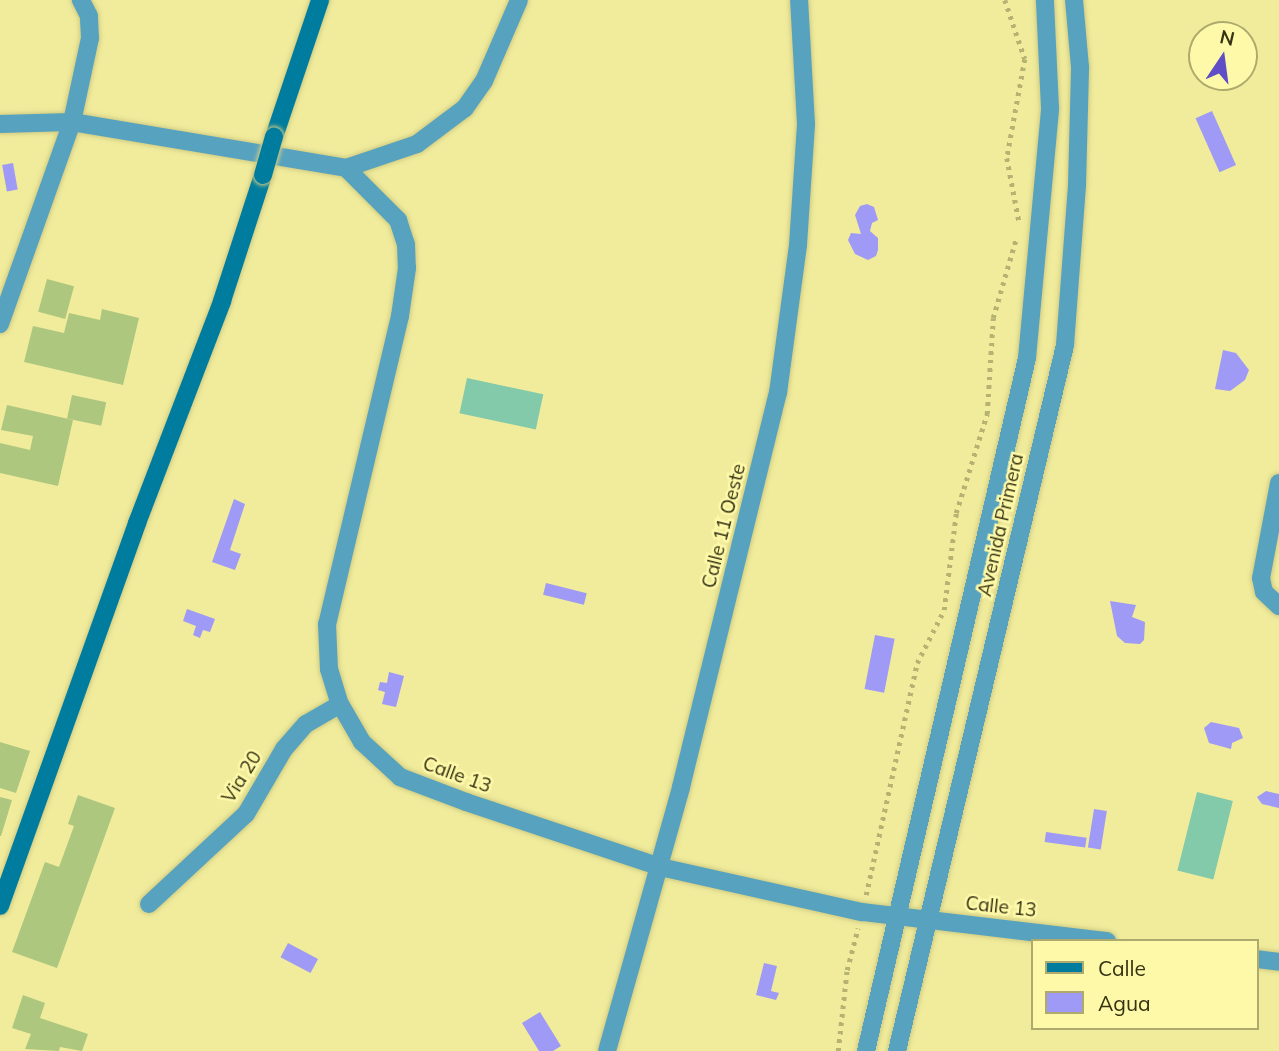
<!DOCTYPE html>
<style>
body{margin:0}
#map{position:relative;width:1279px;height:1051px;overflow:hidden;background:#f1ec9c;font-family:Mulish,sans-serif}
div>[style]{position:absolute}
.green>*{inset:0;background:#83caab;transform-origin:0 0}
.water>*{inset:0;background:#9e9af5;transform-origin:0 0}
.building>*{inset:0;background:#adc77f;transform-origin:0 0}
.path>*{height:4.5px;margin-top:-2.25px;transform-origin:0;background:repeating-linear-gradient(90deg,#b6b271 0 3.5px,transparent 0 8.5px)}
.roads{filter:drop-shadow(0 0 2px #cfcb83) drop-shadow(0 0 2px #cfcb83)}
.street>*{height:18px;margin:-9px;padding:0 9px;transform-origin:9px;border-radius:9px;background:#57a3bf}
.secondary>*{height:18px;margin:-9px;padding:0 9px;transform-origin:9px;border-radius:9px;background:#007d9e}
.bridges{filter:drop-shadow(0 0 2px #cfcb83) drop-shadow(0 0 2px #cfcb83)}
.secondary-bridge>*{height:18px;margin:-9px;padding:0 9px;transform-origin:9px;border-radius:9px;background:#007d9e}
span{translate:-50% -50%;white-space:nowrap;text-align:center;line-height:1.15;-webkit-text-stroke:5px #fef9a9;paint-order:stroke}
.street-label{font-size:19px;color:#363313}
.legend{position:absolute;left:1031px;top:939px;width:228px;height:91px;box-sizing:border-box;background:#fef9a9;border:2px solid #aeaa6d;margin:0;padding:9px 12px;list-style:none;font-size:21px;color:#363313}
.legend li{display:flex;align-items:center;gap:14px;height:35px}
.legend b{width:35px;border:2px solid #aeaa6d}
.north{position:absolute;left:1188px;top:21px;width:70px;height:70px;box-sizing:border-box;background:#fef9a9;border:2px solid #aeaa6d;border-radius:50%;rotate:13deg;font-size:19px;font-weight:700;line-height:28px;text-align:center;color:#363313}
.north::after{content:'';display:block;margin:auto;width:24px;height:32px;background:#604ec6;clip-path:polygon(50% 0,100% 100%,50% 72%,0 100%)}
</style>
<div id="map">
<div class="green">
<i style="left:467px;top:378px;width:78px;height:36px;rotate:12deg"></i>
<i style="left:1197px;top:792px;width:37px;height:81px;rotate:14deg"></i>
</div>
<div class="water">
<i style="left:1212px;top:111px;width:59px;height:18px;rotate:66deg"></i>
<i style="left:13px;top:163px;width:27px;height:11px;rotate:80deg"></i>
<i style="clip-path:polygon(867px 204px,874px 207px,878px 220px,872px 223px,870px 231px,878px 238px,878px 250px,876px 256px,868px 260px,855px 254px,848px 240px,851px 233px,861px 234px,855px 215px,860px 206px)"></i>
<i style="clip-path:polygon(1223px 350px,1236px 353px,1249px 370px,1245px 380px,1230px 391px,1215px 389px)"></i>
<i style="clip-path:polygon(234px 499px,245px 504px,230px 550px,241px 554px,235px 570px,212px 562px)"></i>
<i style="left:546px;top:583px;width:42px;height:12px;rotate:14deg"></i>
<i style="clip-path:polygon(1110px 601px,1136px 605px,1132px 617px,1145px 622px,1144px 640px,1140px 644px,1125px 643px,1117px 636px)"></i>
<i style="clip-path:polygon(187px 609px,215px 619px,210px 632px,203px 630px,200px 638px,193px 635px,196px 626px,183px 621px)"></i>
<i style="left:875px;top:635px;width:20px;height:55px;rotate:11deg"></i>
<i style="clip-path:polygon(389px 672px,404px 676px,396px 707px,382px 704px,385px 692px,378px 690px,380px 682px,387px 683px)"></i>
<i style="clip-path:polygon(1211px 722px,1239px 728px,1243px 738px,1232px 743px,1231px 749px,1209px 743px,1204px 728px)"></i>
<i style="clip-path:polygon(1266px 791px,1279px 794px,1279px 808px,1262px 804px,1259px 800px,1257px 797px)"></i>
<i style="left:1094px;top:809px;width:13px;height:39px;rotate:9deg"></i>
<i style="left:1046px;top:832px;width:41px;height:10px;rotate:8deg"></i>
<i style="left:288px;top:943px;width:34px;height:16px;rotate:28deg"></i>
<i style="clip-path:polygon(764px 963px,777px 966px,771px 991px,779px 993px,776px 1000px,756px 995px)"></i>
<i style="clip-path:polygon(540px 1012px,561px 1046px,553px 1051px,539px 1051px,522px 1023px)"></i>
</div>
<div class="building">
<i style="left:47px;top:279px;width:28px;height:34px;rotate:15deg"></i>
<i style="clip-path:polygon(102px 309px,139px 318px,123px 385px,24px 362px,33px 326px,64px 333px,69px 313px,100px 320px)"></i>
<i style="left:72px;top:395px;width:35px;height:24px;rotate:12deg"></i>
<i style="clip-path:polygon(7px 405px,73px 420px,58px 486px,0 473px,0 443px,30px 450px,33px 436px,1px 430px)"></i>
<i style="clip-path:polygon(0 742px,30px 751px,16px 793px,0 788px)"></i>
<i style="clip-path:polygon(78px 795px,115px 808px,57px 968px,12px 952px,45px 862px,59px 867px,74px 826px,68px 824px)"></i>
<i style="clip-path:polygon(0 797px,12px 800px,1px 836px,0 836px)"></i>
<i style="clip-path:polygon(23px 995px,45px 1003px,40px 1018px,88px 1034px,82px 1051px,60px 1047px,59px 1051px,25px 1049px,31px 1034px,12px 1028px)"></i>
</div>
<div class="path">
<i style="left:1005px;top:0;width:62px;rotate:71.3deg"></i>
<i style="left:1025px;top:59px;width:101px;rotate:100.3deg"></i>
<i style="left:1007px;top:158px;width:64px;rotate:79.2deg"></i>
<i style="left:866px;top:895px;width:238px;rotate:-77.6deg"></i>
<i style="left:917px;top:663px;width:59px;rotate:-63deg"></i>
<i style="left:944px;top:610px;width:98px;rotate:-82.9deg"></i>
<i style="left:956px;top:513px;width:104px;rotate:-72.6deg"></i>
<i style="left:987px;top:414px;width:96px;rotate:-86.4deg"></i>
<i style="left:993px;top:318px;width:82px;rotate:-73.8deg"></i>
<i style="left:838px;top:1051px;width:81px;rotate:-83.7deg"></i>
<i style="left:847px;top:970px;width:43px;rotate:-75.3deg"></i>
</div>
<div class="roads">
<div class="street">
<i style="left:0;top:124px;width:72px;rotate:-1.6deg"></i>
<i style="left:72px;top:122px;width:278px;rotate:9.5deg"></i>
<i style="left:346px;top:168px;width:75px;rotate:-18.7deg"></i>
<i style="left:417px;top:144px;width:60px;rotate:-36.9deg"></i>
<i style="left:465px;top:108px;width:33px;rotate:-55deg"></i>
<i style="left:484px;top:81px;width:88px;rotate:-66.6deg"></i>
<i style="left:346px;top:168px;width:74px;rotate:45deg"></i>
<i style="left:398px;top:220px;width:25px;rotate:72deg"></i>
<i style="left:406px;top:244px;width:24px;rotate:88deg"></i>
<i style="left:407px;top:268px;width:49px;rotate:98.3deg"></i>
<i style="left:400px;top:316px;width:317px;rotate:103.3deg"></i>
<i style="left:327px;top:624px;width:45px;rotate:87.5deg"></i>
<i style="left:329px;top:669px;width:37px;rotate:73deg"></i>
<i style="left:340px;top:704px;width:44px;rotate:59.9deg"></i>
<i style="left:362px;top:742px;width:52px;rotate:42.6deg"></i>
<i style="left:400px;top:777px;width:71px;rotate:20.7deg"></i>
<i style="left:466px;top:802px;width:205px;rotate:18.5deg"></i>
<i style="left:660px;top:867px;width:207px;rotate:12.6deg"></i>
<i style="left:862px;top:912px;width:247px;rotate:6.8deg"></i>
<i style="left:0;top:324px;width:214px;rotate:-70.4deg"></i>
<i style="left:72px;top:122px;width:86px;rotate:-77.9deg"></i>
<i style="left:90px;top:38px;width:22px;rotate:-93deg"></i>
<i style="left:89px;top:16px;width:18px;rotate:-117deg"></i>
<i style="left:1279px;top:483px;width:97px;rotate:100.7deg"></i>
<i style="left:1261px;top:578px;width:14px;rotate:78deg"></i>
<i style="left:1264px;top:592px;width:21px;rotate:43deg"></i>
<i style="left:149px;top:904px;width:132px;rotate:-42.9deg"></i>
<i style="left:246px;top:814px;width:75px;rotate:-59.7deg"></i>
<i style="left:284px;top:749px;width:33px;rotate:-49deg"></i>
<i style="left:306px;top:724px;width:39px;rotate:-30deg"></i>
<i style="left:1256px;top:959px;width:23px;rotate:7deg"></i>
<i style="left:607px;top:1051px;width:274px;rotate:-74.3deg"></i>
<i style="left:681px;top:787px;width:406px;rotate:-76.2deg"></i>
<i style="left:778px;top:393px;width:149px;rotate:-82.3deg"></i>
<i style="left:798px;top:245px;width:121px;rotate:-86.2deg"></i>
<i style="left:806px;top:124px;width:124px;rotate:-93.2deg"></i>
<i style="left:866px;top:1051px;width:711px;rotate:-76.92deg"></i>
<i style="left:1027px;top:358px;width:251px;rotate:-84.7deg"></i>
<i style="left:1050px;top:108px;width:108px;rotate:-92.7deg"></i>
<i style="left:897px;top:1051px;width:726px;rotate:-76.61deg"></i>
<i style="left:1065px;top:345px;width:160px;rotate:-85.7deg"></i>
<i style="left:1077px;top:185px;width:118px;rotate:-88.5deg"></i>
<i style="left:1080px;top:67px;width:67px;rotate:-95.1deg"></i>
</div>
<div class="secondary">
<i style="left:274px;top:137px;width:145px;rotate:-71.4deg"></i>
<i style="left:0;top:906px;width:407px;rotate:-70.3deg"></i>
<i style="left:137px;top:523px;width:238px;rotate:-69deg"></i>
<i style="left:222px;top:301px;width:133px;rotate:-72deg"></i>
</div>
</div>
<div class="bridges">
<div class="secondary-bridge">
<i style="left:263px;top:175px;width:40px;rotate:-74deg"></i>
</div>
</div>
<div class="street-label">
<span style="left:1001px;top:525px;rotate:-77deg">Avenida Primera</span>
<span style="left:724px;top:526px;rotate:-76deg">Calle 11 Oeste</span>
<span style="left:457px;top:775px;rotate:20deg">Calle 13</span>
<span style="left:242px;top:777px;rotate:-58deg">Via 20</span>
<span style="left:1001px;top:907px;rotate:6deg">Calle 13</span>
</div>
<ul class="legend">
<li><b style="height:9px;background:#007d9e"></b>Calle</li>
<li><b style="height:19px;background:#9e9af5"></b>Agua</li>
</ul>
<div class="north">N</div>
</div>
